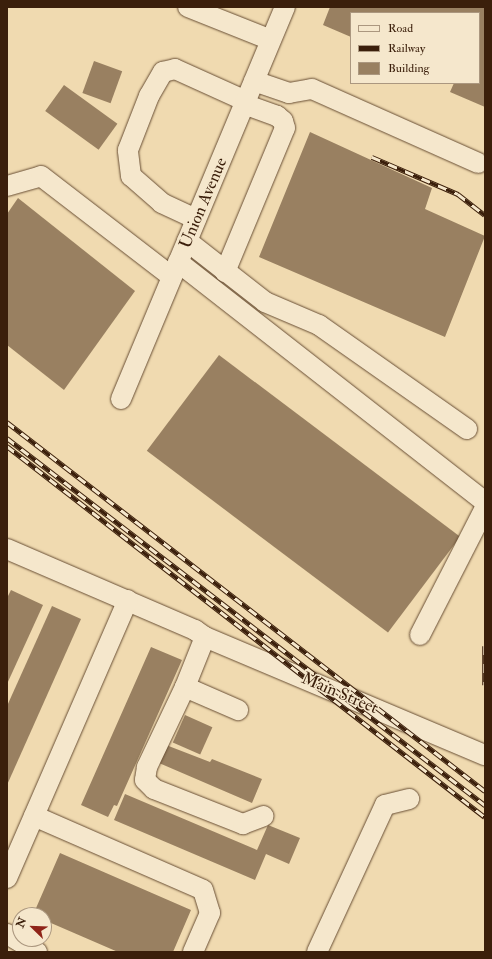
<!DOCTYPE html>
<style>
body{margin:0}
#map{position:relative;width:492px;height:959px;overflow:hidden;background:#f0dab0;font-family:"IM FELL Double Pica",serif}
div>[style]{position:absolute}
.building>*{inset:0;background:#998061;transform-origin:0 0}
.roads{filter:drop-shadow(0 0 1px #684e34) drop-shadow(0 0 1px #684e34)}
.minor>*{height:20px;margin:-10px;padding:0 10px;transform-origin:10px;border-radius:10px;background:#f5e7cc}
.rail>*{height:4.5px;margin-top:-2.25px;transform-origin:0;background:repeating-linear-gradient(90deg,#f5e7cc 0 9px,#3b1f0b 0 18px);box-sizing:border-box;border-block:1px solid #3b1f0b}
span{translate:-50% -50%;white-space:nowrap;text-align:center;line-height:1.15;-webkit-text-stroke:3px #f5e7cc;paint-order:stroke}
.street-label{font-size:17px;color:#3b1f0b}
.frame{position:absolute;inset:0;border:8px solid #3b1f0b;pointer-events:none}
.legend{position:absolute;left:350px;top:12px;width:130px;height:72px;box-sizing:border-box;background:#f5e7cc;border:1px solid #ab977f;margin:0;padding:5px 7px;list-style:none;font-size:12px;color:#3b1f0b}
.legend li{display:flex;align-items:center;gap:8px;height:20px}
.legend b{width:20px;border:1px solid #ab977f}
.north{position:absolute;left:12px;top:907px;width:40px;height:40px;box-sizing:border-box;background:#f5e7cc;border:1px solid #ab977f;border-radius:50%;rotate:293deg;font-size:11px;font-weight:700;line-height:16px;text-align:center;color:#3b1f0b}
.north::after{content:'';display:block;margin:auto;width:14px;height:18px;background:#8f2418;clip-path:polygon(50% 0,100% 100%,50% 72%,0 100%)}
</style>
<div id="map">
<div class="building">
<i style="clip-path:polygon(330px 7px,485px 7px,485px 107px,450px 92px,454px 83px,479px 83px,479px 13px,351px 13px,351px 37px,323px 25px)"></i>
<i style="left:94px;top:61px;width:30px;height:34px;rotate:20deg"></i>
<i style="left:64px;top:85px;width:66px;height:32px;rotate:36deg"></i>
<i style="clip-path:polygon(310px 132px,432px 188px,425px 209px,485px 236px,445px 337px,259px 257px)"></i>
<i style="clip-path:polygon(18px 198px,135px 291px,64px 390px,7px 345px,7px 214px)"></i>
<i style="left:219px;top:355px;width:302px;height:120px;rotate:37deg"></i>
<i style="clip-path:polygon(11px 590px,43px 605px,7px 684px,7px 598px)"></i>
<i style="clip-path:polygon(52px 606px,81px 619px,7px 785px,7px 706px)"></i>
<i style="clip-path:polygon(151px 647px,182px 660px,117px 806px,114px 805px,108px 817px,81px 805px)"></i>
<i style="left:185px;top:715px;width:30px;height:30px;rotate:24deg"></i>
<i style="clip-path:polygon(166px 745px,210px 762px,212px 759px,262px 779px,252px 803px,159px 763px)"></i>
<i style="clip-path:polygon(125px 794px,257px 850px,268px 825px,300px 838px,289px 864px,266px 854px,255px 880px,114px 820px)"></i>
<i style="clip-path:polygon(60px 853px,191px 910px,173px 952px,118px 952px,44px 920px,44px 915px,33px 915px)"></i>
</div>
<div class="roads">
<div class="minor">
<i style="left:188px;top:7px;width:89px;rotate:21.7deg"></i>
<i style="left:254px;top:81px;width:37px;rotate:19deg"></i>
<i style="left:289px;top:93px;width:23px;rotate:-10deg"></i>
<i style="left:312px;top:89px;width:182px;rotate:24deg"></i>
<i style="left:7px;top:186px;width:35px;rotate:-16deg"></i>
<i style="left:41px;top:176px;width:165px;rotate:37.6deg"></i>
<i style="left:196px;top:219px;width:38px;rotate:-155deg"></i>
<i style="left:162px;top:203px;width:41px;rotate:-138.9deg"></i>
<i style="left:131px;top:176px;width:26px;rotate:-97deg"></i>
<i style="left:128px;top:150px;width:58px;rotate:-68.7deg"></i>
<i style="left:149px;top:96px;width:28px;rotate:-60deg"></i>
<i style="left:163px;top:72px;width:12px;rotate:-14deg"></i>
<i style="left:175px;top:69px;width:78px;rotate:24.3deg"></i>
<i style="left:187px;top:241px;width:99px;rotate:38deg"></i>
<i style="left:265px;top:302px;width:59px;rotate:23.1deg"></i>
<i style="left:319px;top:325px;width:181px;rotate:35.1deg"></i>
<i style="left:178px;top:262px;width:390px;rotate:38deg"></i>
<i style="left:225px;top:272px;width:156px;rotate:-67.4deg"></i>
<i style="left:285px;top:128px;width:7px;rotate:-106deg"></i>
<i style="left:283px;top:121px;width:8px;rotate:-140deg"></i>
<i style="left:277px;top:116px;width:35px;rotate:-160deg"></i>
<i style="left:121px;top:399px;width:425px;rotate:-67.3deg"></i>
<i style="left:7px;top:549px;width:205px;rotate:23.3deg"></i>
<i style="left:195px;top:630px;width:12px;rotate:35deg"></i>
<i style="left:205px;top:637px;width:304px;rotate:22.9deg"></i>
<i style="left:420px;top:635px;width:143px;rotate:-62.9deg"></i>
<i style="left:205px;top:637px;width:54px;rotate:111.8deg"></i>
<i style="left:185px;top:687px;width:89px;rotate:115.4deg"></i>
<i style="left:147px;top:767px;width:13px;rotate:99deg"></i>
<i style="left:145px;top:780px;width:13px;rotate:45deg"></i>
<i style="left:154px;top:789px;width:96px;rotate:21.5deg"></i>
<i style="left:243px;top:824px;width:22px;rotate:-21deg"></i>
<i style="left:185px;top:687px;width:58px;rotate:23.5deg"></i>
<i style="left:34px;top:816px;width:184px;rotate:23.6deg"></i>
<i style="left:203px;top:890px;width:24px;rotate:73deg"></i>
<i style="left:210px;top:913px;width:43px;rotate:113.6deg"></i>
<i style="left:7px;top:878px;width:303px;rotate:-66.5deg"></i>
<i style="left:7px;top:934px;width:35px;rotate:31deg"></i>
<i style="left:317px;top:952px;width:162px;rotate:-65.2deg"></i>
<i style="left:385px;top:805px;width:25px;rotate:-14deg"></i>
</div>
</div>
<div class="rail">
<i style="left:372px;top:157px;width:94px;rotate:23.3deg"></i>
<i style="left:458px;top:194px;width:34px;rotate:38deg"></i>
<i style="left:7px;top:422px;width:604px;rotate:37.67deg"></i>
<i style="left:7px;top:438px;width:603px;rotate:37.52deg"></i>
<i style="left:7px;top:446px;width:605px;rotate:37.82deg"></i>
<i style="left:485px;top:646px;width:39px;rotate:90deg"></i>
</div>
<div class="street-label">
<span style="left:203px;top:203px;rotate:-67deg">Union Avenue</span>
<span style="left:340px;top:693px;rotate:23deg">Main Street</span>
</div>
<div class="frame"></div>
<ul class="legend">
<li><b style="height:5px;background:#f5e7cc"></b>Road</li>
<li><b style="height:5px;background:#3b1f0b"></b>Railway</li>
<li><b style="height:11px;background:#998061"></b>Building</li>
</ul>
<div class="north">N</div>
</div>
